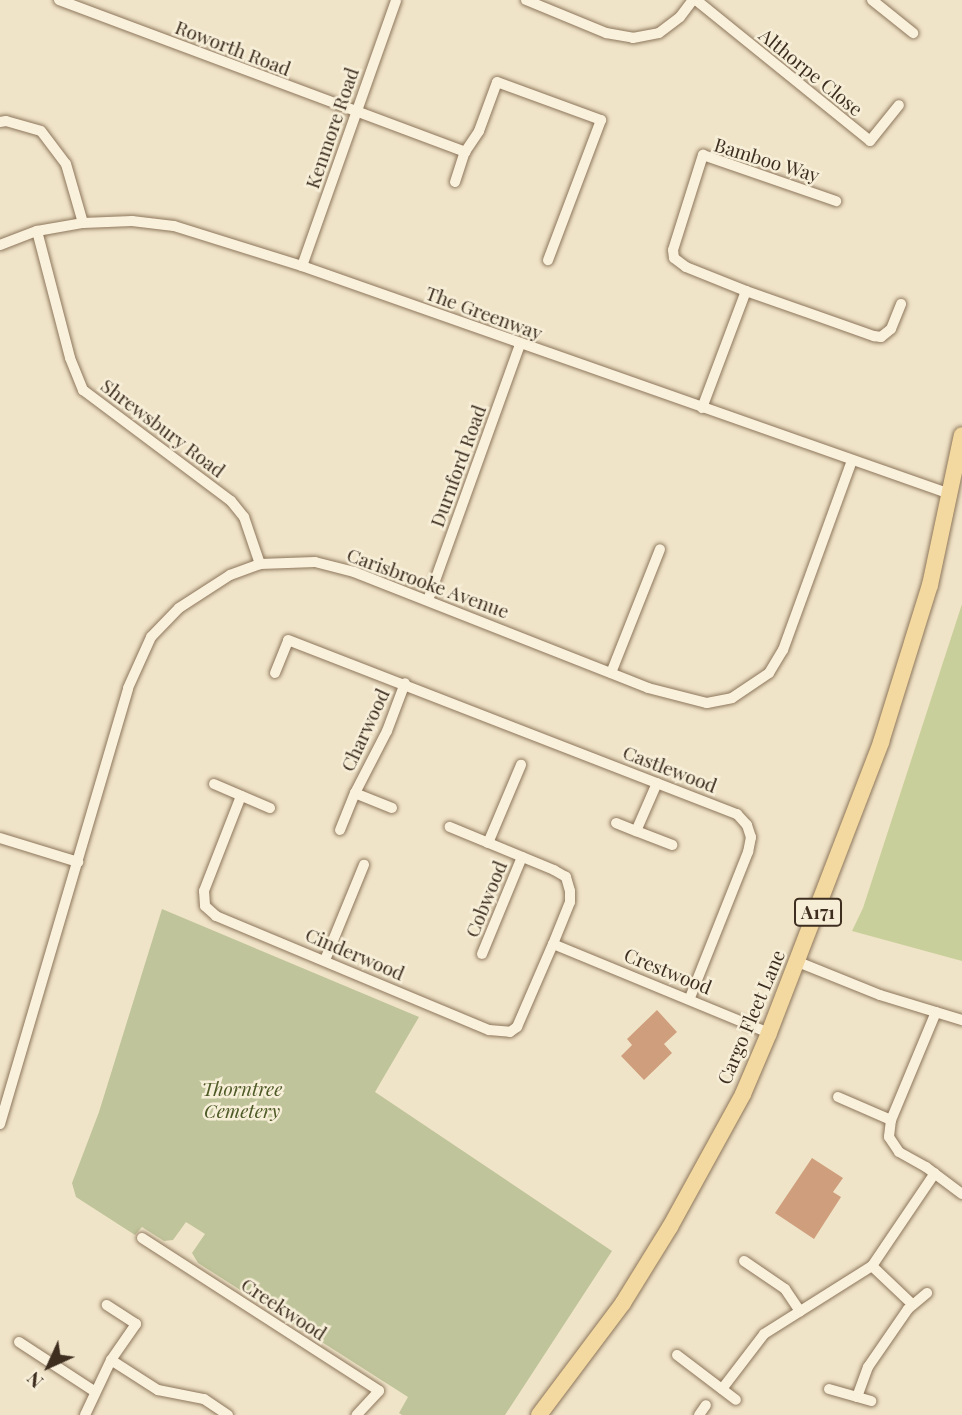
<!DOCTYPE html>
<style>
body{margin:0}
#map{position:relative;width:962px;height:1415px;overflow:hidden;background:#f0e4c8;font-family:"Playfair Display",serif}
div>[style]{position:absolute}
.green>*{inset:0;background:#c9cf9b}
.cemetery>*{inset:0;background:#bfc49a}
.building>*{inset:0;background:#cf9f7d}
.roads{filter:drop-shadow(0 0 2px #8d765c) drop-shadow(0 0 2px #8d765c)}
.street>*{height:10px;margin:-5px;padding:0 5px;transform-origin:5px;border-radius:5px;background:#faf1dc}
.primary>*{height:16px;margin:-8px;padding:0 8px;transform-origin:8px;border-radius:8px;background:#f3d9a0}
span{translate:-50% -50%;white-space:nowrap;text-align:center;line-height:1.15;-webkit-text-stroke:5px #f7eed8;paint-order:stroke}
.shield-label span{padding:2px 5px;background:#f7eed8;border:2px solid;border-radius:5px;-webkit-text-stroke-width:0}
.shield-label{font-size:18px;color:#3d2e20;font-weight:700}
.street-label{font-size:19px;color:#3d2e20}
.park-label{font-size:19px;color:#4d5a26;font-style:italic}
.north{position:absolute;left:14px;top:1331px;width:70px;height:70px;-webkit-text-stroke:5px #f7eed8;paint-order:stroke;rotate:225deg;font-size:19px;font-weight:700;line-height:28px;text-align:center;color:#3d2e20}
.north::after{content:'';display:block;margin:auto;width:24px;height:32px;background:#3d2e20;clip-path:polygon(50% 0,100% 100%,50% 72%,0 100%)}
</style>
<div id="map">
<div class="green">
<i style="clip-path:polygon(962px 604px,962px 961px,852px 931px,863px 908px)"></i>
</div>
<div class="cemetery">
<i style="clip-path:polygon(162px 909px,419px 1017px,375px 1092px,612px 1251px,505px 1415px,402px 1415px,399px 1413px,408px 1397px,198px 1263px,192px 1253px,205px 1234px,186px 1222px,173px 1240px,164px 1241px,142px 1227px,135px 1235px,76px 1197px,72px 1183px,99px 1112px)"></i>
</div>
<div class="building">
<i style="clip-path:polygon(657px 1010px,677px 1032px,664px 1044px,672px 1053px,644px 1080px,621px 1056px,632px 1045px,627px 1039px)"></i>
<i style="clip-path:polygon(812px 1158px,843px 1178px,833px 1192px,841px 1197px,814px 1239px,775px 1213px)"></i>
</div>
<div class="roads">
<div class="street">
<i style="left:59px;top:0;width:434px;rotate:20.5deg"></i>
<i style="left:465px;top:152px;width:25px;rotate:-56deg"></i>
<i style="left:479px;top:131px;width:52px;rotate:-69.8deg"></i>
<i style="left:497px;top:82px;width:111px;rotate:20.1deg"></i>
<i style="left:601px;top:120px;width:150px;rotate:110.7deg"></i>
<i style="left:526px;top:0;width:87px;rotate:22.4deg"></i>
<i style="left:606px;top:33px;width:27px;rotate:10deg"></i>
<i style="left:633px;top:38px;width:26px;rotate:-11deg"></i>
<i style="left:659px;top:33px;width:26px;rotate:-37deg"></i>
<i style="left:680px;top:17px;width:21px;rotate:-53deg"></i>
<i style="left:696px;top:0;width:224px;rotate:39deg"></i>
<i style="left:870px;top:141px;width:46px;rotate:-51.1deg"></i>
<i style="left:872px;top:0;width:53px;rotate:38.8deg"></i>
<i style="left:0;top:122px;width:6px;rotate:-9deg"></i>
<i style="left:6px;top:121px;width:36px;rotate:16deg"></i>
<i style="left:41px;top:131px;width:41px;rotate:52.9deg"></i>
<i style="left:66px;top:164px;width:61px;rotate:73.9deg"></i>
<i style="left:455px;top:182px;width:32px;rotate:-72deg"></i>
<i style="left:37px;top:231px;width:131px;rotate:75.4deg"></i>
<i style="left:70px;top:358px;width:35px;rotate:68deg"></i>
<i style="left:83px;top:390px;width:185px;rotate:36.9deg"></i>
<i style="left:231px;top:501px;width:21px;rotate:51deg"></i>
<i style="left:244px;top:517px;width:50px;rotate:71.2deg"></i>
<i style="left:0;top:245px;width:40px;rotate:-21deg"></i>
<i style="left:37px;top:231px;width:47px;rotate:-9.9deg"></i>
<i style="left:83px;top:223px;width:49px;rotate:-2.3deg"></i>
<i style="left:132px;top:221px;width:42px;rotate:6.8deg"></i>
<i style="left:174px;top:226px;width:134px;rotate:17.4deg"></i>
<i style="left:302px;top:266px;width:687px;rotate:19.38deg"></i>
<i style="left:302px;top:266px;width:282px;rotate:-70.5deg"></i>
<i style="left:746px;top:291px;width:136px;rotate:19.4deg"></i>
<i style="left:874px;top:336px;width:7px;rotate:8deg"></i>
<i style="left:881px;top:337px;width:13px;rotate:-39deg"></i>
<i style="left:891px;top:329px;width:27px;rotate:-68deg"></i>
<i style="left:702px;top:408px;width:125px;rotate:-69.4deg"></i>
<i style="left:746px;top:291px;width:65px;rotate:-158.2deg"></i>
<i style="left:686px;top:267px;width:15px;rotate:-143deg"></i>
<i style="left:674px;top:258px;width:8px;rotate:-97deg"></i>
<i style="left:673px;top:250px;width:100px;rotate:-72.5deg"></i>
<i style="left:703px;top:155px;width:141px;rotate:19.1deg"></i>
<i style="left:428px;top:600px;width:272px;rotate:-70.2deg"></i>
<i style="left:275px;top:673px;width:35px;rotate:-68deg"></i>
<i style="left:288px;top:640px;width:482px;rotate:21.2deg"></i>
<i style="left:737px;top:814px;width:15px;rotate:48deg"></i>
<i style="left:747px;top:825px;width:13px;rotate:72deg"></i>
<i style="left:751px;top:837px;width:15px;rotate:101deg"></i>
<i style="left:748px;top:852px;width:157px;rotate:111.7deg"></i>
<i style="left:611px;top:673px;width:133px;rotate:-68.4deg"></i>
<i style="left:657px;top:783px;width:52px;rotate:113.6deg"></i>
<i style="left:636px;top:831px;width:39px;rotate:21deg"></i>
<i style="left:214px;top:784px;width:61px;rotate:23.2deg"></i>
<i style="left:241px;top:796px;width:102px;rotate:111.3deg"></i>
<i style="left:204px;top:891px;width:15px;rotate:86deg"></i>
<i style="left:205px;top:906px;width:15px;rotate:42deg"></i>
<i style="left:216px;top:916px;width:296px;rotate:22.7deg"></i>
<i style="left:489px;top:1030px;width:21px;rotate:5deg"></i>
<i style="left:510px;top:1032px;width:9px;rotate:-36deg"></i>
<i style="left:517px;top:1027px;width:90px;rotate:-66.6deg"></i>
<i style="left:553px;top:944px;width:45px;rotate:-68deg"></i>
<i style="left:570px;top:902px;width:11px;rotate:-90deg"></i>
<i style="left:570px;top:891px;width:15px;rotate:-106deg"></i>
<i style="left:566px;top:877px;width:14px;rotate:-150deg"></i>
<i style="left:554px;top:870px;width:113px;rotate:-157.5deg"></i>
<i style="left:392px;top:808px;width:40px;rotate:-158deg"></i>
<i style="left:355px;top:793px;width:70px;rotate:-62.7deg"></i>
<i style="left:387px;top:731px;width:51px;rotate:-69.4deg"></i>
<i style="left:616px;top:823px;width:22px;rotate:22deg"></i>
<i style="left:340px;top:830px;width:40px;rotate:-68deg"></i>
<i style="left:0;top:838px;width:82px;rotate:17.1deg"></i>
<i style="left:488px;top:843px;width:85px;rotate:-67.1deg"></i>
<i style="left:553px;top:944px;width:234px;rotate:22.4deg"></i>
<i style="left:482px;top:954px;width:105px;rotate:-67.6deg"></i>
<i style="left:325px;top:960px;width:103px;rotate:-67.7deg"></i>
<i style="left:798px;top:962px;width:88px;rotate:21.9deg"></i>
<i style="left:880px;top:995px;width:86px;rotate:17deg"></i>
<i style="left:936px;top:1012px;width:117px;rotate:112.6deg"></i>
<i style="left:891px;top:1120px;width:17px;rotate:97deg"></i>
<i style="left:889px;top:1137px;width:18px;rotate:56deg"></i>
<i style="left:899px;top:1152px;width:31px;rotate:29deg"></i>
<i style="left:926px;top:1167px;width:45px;rotate:36.9deg"></i>
<i style="left:838px;top:1097px;width:58px;rotate:23.5deg"></i>
<i style="left:0;top:1124px;width:454px;rotate:-73.6deg"></i>
<i style="left:128px;top:688px;width:56px;rotate:-65.7deg"></i>
<i style="left:151px;top:637px;width:40px;rotate:-46deg"></i>
<i style="left:179px;top:608px;width:61px;rotate:-32.9deg"></i>
<i style="left:230px;top:575px;width:32px;rotate:-20deg"></i>
<i style="left:260px;top:564px;width:55px;rotate:-2.1deg"></i>
<i style="left:315px;top:562px;width:40px;rotate:14.4deg"></i>
<i style="left:354px;top:572px;width:316px;rotate:21.5deg"></i>
<i style="left:648px;top:688px;width:61px;rotate:14.3deg"></i>
<i style="left:707px;top:703px;width:25px;rotate:-11deg"></i>
<i style="left:732px;top:698px;width:45px;rotate:-34deg"></i>
<i style="left:769px;top:673px;width:27px;rotate:-59deg"></i>
<i style="left:783px;top:650px;width:202px;rotate:-70deg"></i>
<i style="left:142px;top:1238px;width:282px;rotate:32.8deg"></i>
<i style="left:379px;top:1391px;width:33px;rotate:133deg"></i>
<i style="left:744px;top:1261px;width:50px;rotate:34.3deg"></i>
<i style="left:785px;top:1289px;width:27px;rotate:56deg"></i>
<i style="left:872px;top:1266px;width:55px;rotate:43.5deg"></i>
<i style="left:19px;top:1342px;width:90px;rotate:33.2deg"></i>
<i style="left:677px;top:1355px;width:74px;rotate:37.3deg"></i>
<i style="left:111px;top:1360px;width:56px;rotate:32.6deg"></i>
<i style="left:158px;top:1390px;width:47px;rotate:11.1deg"></i>
<i style="left:204px;top:1399px;width:29px;rotate:34deg"></i>
<i style="left:722px;top:1389px;width:69px;rotate:-52.6deg"></i>
<i style="left:764px;top:1334px;width:128px;rotate:-32.2deg"></i>
<i style="left:872px;top:1266px;width:112px;rotate:-55.9deg"></i>
<i style="left:829px;top:1389px;width:44px;rotate:15.9deg"></i>
<i style="left:857px;top:1397px;width:32px;rotate:-70deg"></i>
<i style="left:868px;top:1367px;width:70px;rotate:-55.4deg"></i>
<i style="left:908px;top:1309px;width:25px;rotate:-40deg"></i>
<i style="left:85px;top:1415px;width:61px;rotate:-64.7deg"></i>
<i style="left:111px;top:1360px;width:44px;rotate:-55.2deg"></i>
<i style="left:136px;top:1324px;width:35px;rotate:-147deg"></i>
<i style="left:699px;top:1415px;width:12px;rotate:-55deg"></i>
</div>
<div class="primary">
<i style="left:539px;top:1415px;width:140px;rotate:-53.1deg"></i>
<i style="left:623px;top:1303px;width:89px;rotate:-58.3deg"></i>
<i style="left:670px;top:1227px;width:152px;rotate:-61.2deg"></i>
<i style="left:743px;top:1094px;width:66px;rotate:-66.9deg"></i>
<i style="left:769px;top:1033px;width:312px;rotate:-68.9deg"></i>
<i style="left:881px;top:742px;width:164px;rotate:-72.7deg"></i>
<i style="left:930px;top:585px;width:153px;rotate:-78deg"></i>
</div>
</div>
<div class="shield-label">
<span style="left:818px;top:912px">A171</span>
</div>
<div class="street-label">
<span style="left:233px;top:48px;rotate:21deg">Roworth Road</span>
<span style="left:811px;top:72px;rotate:39deg">Althorpe Close</span>
<span style="left:332px;top:128px;rotate:-71deg">Kenmore Road</span>
<span style="left:767px;top:160px;rotate:17deg">Bamboo Way</span>
<span style="left:484px;top:313px;rotate:20deg">The Greenway</span>
<span style="left:163px;top:428px;rotate:37deg">Shrewsbury Road</span>
<span style="left:458px;top:466px;rotate:-70deg">Durnford Road</span>
<span style="left:428px;top:583px;rotate:20deg">Carisbrooke Avenue</span>
<span style="left:365px;top:730px;rotate:-65deg">Charwood</span>
<span style="left:670px;top:769px;rotate:21deg">Castlewood</span>
<span style="left:486px;top:899px;rotate:-68deg">Cobwood</span>
<span style="left:355px;top:954px;rotate:23deg">Cinderwood</span>
<span style="left:668px;top:971px;rotate:22deg">Crestwood</span>
<span style="left:751px;top:1017px;rotate:-67deg">Cargo Fleet Lane</span>
<span style="left:284px;top:1309px;rotate:33deg">Creekwood</span>
</div>
<div class="park-label">
<span style="left:242px;top:1100px">Thorntree<br>Cemetery</span>
</div>
<div class="north">N</div>
</div>
